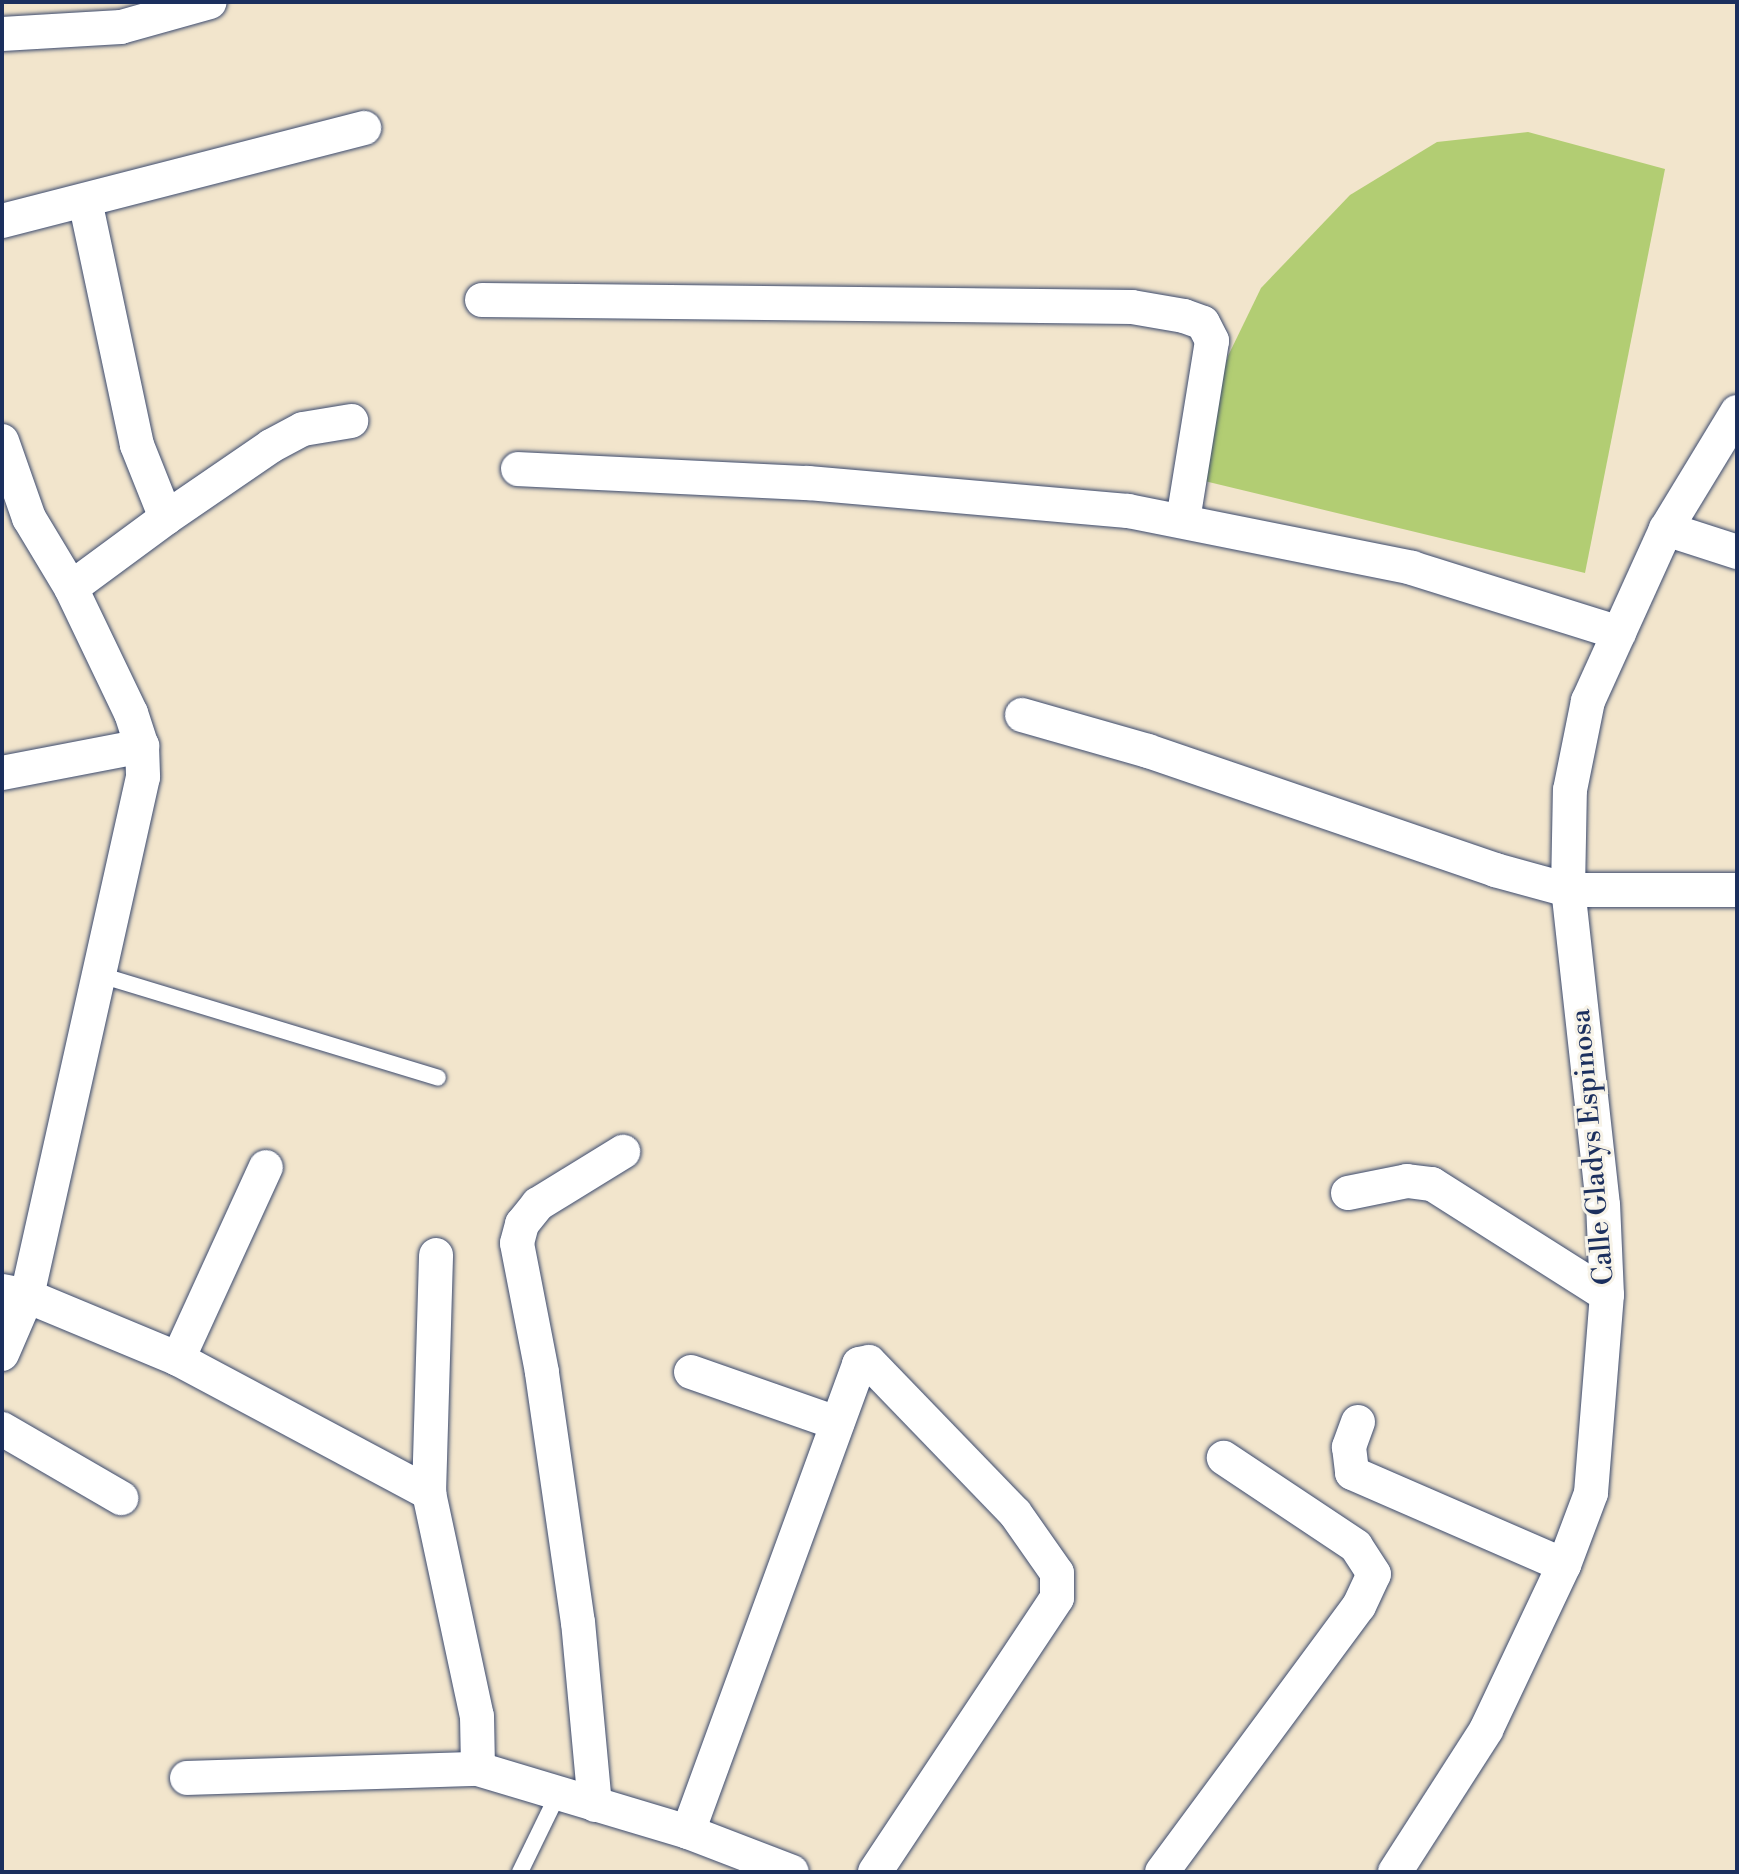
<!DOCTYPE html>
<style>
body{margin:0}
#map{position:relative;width:1739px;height:1874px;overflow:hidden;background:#f2e5cc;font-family:"Libre Bodoni",serif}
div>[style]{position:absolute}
.green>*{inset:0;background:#b2cd73}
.roads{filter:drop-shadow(0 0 2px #3b4a6e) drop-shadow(0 0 2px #3b4a6e)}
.lane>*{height:16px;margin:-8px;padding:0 8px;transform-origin:8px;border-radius:8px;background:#fff}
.street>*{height:34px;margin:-17px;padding:0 17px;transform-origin:17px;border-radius:17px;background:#fff}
span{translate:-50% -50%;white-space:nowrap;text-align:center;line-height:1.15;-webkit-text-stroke:6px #f7f3e8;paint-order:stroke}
.street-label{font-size:28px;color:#1b2f5e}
.frame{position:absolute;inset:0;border:4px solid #1b2f5e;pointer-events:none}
</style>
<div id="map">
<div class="green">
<i style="clip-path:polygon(1528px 132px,1665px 169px,1585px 573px,1192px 478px,1228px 356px,1261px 288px,1350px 195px,1437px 142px)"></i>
</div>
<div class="roads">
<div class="lane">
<i style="left:100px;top:975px;width:353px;rotate:16.9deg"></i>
<i style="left:520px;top:1872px;width:87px;rotate:-64deg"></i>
</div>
<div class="street">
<i style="left:2px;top:34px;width:119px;rotate:-3.4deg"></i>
<i style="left:121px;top:27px;width:92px;rotate:-15.7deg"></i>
<i style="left:2px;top:221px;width:374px;rotate:-14.4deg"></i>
<i style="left:482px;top:300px;width:650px;rotate:0.62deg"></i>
<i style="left:1132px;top:307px;width:53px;rotate:9.8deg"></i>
<i style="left:1184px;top:316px;width:20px;rotate:20deg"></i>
<i style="left:1203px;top:323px;width:20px;rotate:63deg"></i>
<i style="left:1212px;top:341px;width:182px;rotate:99.2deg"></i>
<i style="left:2px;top:441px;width:82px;rotate:70.7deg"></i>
<i style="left:29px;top:518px;width:82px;rotate:59deg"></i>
<i style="left:71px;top:588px;width:139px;rotate:64.4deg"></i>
<i style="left:131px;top:713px;width:35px;rotate:72deg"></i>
<i style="left:142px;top:746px;width:31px;rotate:88deg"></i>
<i style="left:143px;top:777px;width:532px;rotate:102.6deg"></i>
<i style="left:27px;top:1296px;width:63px;rotate:113.3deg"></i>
<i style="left:518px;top:469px;width:290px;rotate:2.8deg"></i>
<i style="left:808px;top:483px;width:321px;rotate:5deg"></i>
<i style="left:1128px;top:511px;width:290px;rotate:11.3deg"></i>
<i style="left:1412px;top:568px;width:217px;rotate:17.4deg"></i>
<i style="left:166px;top:518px;width:127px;rotate:-34.4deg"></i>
<i style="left:271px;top:446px;width:36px;rotate:-28deg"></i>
<i style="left:303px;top:429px;width:49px;rotate:-9.5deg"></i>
<i style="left:1666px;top:529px;width:75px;rotate:17.9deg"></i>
<i style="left:71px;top:588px;width:118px;rotate:-36.4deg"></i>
<i style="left:166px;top:518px;width:79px;rotate:-111.7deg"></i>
<i style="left:137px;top:445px;width:249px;rotate:-102deg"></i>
<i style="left:1022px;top:715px;width:131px;rotate:15.9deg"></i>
<i style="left:1148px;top:751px;width:367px;rotate:18.9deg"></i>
<i style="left:1495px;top:870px;width:76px;rotate:15.3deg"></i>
<i style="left:1568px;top:890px;width:169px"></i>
<i style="left:2px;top:773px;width:143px;rotate:-10.9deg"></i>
<i style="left:1348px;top:1193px;width:60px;rotate:-11.5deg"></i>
<i style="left:1407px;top:1181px;width:25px;rotate:7deg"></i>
<i style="left:1432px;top:1184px;width:207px;rotate:32.4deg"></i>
<i style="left:2px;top:1291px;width:25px;rotate:11deg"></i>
<i style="left:27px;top:1296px;width:164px;rotate:22.6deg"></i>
<i style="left:178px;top:1359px;width:285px;rotate:28.1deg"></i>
<i style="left:429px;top:1493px;width:228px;rotate:77.9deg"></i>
<i style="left:477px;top:1716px;width:53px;rotate:88.9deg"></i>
<i style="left:478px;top:1769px;width:219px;rotate:16.7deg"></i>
<i style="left:688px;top:1832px;width:111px;rotate:21deg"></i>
<i style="left:178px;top:1359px;width:211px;rotate:-65.4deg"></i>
<i style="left:691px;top:1372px;width:155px;rotate:19.3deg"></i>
<i style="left:1358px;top:1422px;width:27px;rotate:110deg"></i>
<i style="left:1349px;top:1447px;width:26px;rotate:83deg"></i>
<i style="left:1352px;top:1473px;width:231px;rotate:23.5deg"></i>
<i style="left:2px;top:1429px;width:138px;rotate:30.1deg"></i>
<i style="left:429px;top:1493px;width:238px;rotate:-88.3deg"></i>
<i style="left:187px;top:1778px;width:291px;rotate:-1.8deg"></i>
<i style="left:595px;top:1805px;width:183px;rotate:-95.3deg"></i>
<i style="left:578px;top:1623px;width:254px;rotate:-98.2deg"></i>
<i style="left:542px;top:1372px;width:131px;rotate:-101deg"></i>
<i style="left:517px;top:1243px;width:20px;rotate:-75deg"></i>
<i style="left:522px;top:1224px;width:26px;rotate:-51deg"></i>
<i style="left:538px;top:1204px;width:100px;rotate:-31.5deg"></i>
<i style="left:688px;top:1832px;width:498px;rotate:-69.9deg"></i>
<i style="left:859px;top:1364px;width:10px;rotate:-11deg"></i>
<i style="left:869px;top:1362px;width:210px;rotate:46deg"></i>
<i style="left:1015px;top:1513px;width:73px;rotate:55deg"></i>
<i style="left:1057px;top:1573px;width:25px;rotate:90deg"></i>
<i style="left:1057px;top:1598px;width:329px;rotate:123.6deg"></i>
<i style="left:1162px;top:1872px;width:331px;rotate:-53.5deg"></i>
<i style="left:1359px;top:1606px;width:35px;rotate:-65deg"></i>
<i style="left:1374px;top:1574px;width:33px;rotate:-123deg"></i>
<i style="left:1356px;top:1546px;width:159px;rotate:-146.3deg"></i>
<i style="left:1395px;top:1872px;width:169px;rotate:-57.3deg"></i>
<i style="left:1486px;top:1730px;width:183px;rotate:-64.7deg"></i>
<i style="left:1564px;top:1565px;width:77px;rotate:-69.4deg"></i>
<i style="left:1591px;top:1493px;width:199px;rotate:-85.4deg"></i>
<i style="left:1607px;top:1295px;width:90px;rotate:-92.5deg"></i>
<i style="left:1603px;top:1205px;width:317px;rotate:-96.3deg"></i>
<i style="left:1568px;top:890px;width:100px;rotate:-88.9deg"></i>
<i style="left:1570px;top:790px;width:91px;rotate:-78.6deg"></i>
<i style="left:1588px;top:701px;width:189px;rotate:-65.6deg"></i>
<i style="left:1666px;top:529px;width:137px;rotate:-58.7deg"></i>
</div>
</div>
<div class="street-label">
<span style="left:1593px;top:1147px;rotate:-95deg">Calle Gladys Espinosa</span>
</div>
<div class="frame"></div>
</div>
